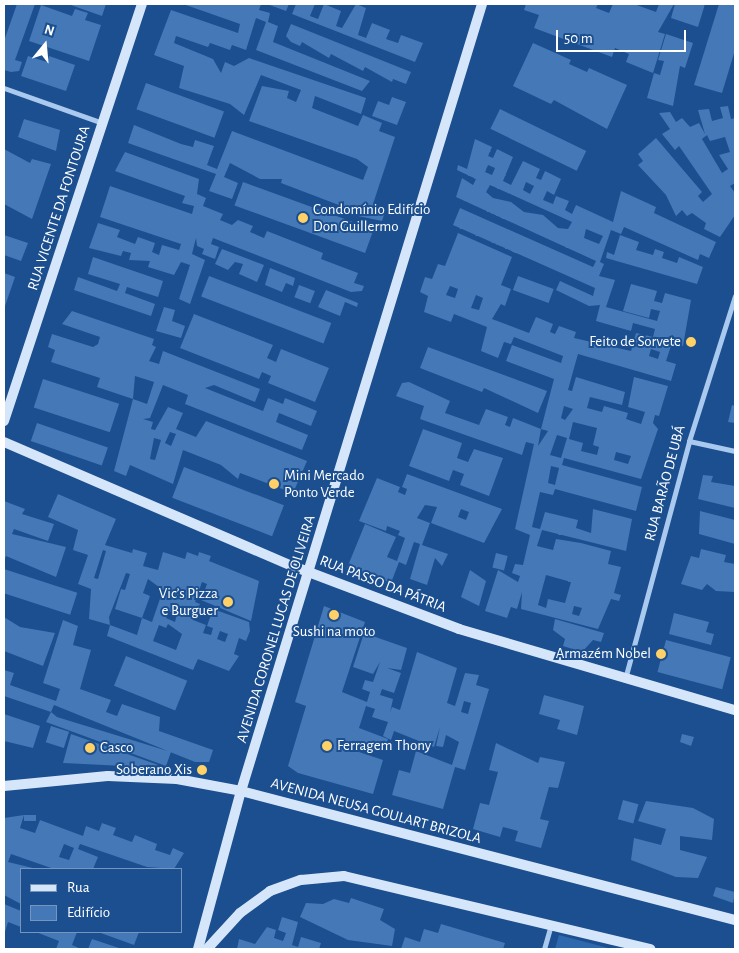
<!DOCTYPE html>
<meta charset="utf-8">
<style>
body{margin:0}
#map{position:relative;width:739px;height:953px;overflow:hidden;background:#1b4f8f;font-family:"Alegreya Sans",sans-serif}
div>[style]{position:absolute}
.green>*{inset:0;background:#2e69ad}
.building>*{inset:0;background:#4478b7;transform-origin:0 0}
.street>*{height:5px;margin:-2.5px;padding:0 2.5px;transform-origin:2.5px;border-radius:2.5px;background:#a9c9ee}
.secondary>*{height:10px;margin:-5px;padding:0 5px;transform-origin:5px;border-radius:5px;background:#d6e6fa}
.dots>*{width:14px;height:14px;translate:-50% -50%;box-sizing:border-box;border:2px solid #1b4f8f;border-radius:50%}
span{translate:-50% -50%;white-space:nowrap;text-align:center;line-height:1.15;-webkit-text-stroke:4px #1b4f8f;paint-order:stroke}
.street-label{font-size:15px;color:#fff}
.poi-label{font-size:15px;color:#fff}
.left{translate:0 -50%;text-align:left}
.right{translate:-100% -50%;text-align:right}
.frame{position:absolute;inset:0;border:5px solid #fff;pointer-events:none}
.legend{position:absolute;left:20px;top:868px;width:162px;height:65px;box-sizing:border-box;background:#1b4f8f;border:1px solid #7695bc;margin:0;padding:6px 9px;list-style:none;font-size:15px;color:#fff}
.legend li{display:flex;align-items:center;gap:10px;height:25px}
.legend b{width:25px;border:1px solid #7695bc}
.north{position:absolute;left:20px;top:20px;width:50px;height:50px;-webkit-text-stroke:4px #1b4f8f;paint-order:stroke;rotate:17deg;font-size:14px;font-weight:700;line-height:20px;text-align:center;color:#fff}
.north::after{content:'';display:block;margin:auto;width:18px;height:22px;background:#fff;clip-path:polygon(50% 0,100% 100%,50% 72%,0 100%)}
.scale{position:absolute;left:556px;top:30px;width:130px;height:22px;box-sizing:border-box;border:2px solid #fff;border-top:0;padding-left:6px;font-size:15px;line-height:18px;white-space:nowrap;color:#fff;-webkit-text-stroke:4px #1b4f8f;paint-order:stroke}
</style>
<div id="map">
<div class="green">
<i style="clip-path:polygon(559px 935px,612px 949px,555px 949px)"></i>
</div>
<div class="building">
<i style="clip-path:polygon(17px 4px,35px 4px,15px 60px,22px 62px,19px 71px,11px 72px,4px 70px,4px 41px)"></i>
<i style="clip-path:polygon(68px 4px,106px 4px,102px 16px)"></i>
<i style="clip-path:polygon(183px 4px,261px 4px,259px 10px,270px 13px,268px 22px,278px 26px,273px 42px,370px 81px,362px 91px,256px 50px,266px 22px,256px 18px,246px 50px,232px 45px,230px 50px,210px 43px,208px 47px,176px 36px,174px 43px,213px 59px,221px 73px,225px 62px,234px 66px,249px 58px,366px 98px,361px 114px,315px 96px,312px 108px,358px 126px,363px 115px,382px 123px,379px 131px,395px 137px,373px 204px,386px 209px,382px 221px,353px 215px,344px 207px,281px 183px,282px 179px,260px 179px,230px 163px,224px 177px,238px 183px,232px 199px,209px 191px,216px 174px,128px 143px,134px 125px,181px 144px,193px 147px,195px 140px,214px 146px,207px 165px,217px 169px,232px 131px,363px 180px,368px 167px,357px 159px,249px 121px,262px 86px,289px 91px,287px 98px,296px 102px,301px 90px,261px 75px,244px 115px,230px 104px,179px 88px,184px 66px,154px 55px,171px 10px,238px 33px,240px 24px)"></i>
<i style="clip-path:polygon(267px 4px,289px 4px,286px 11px)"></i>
<i style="clip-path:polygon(296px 4px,315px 4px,310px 16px,318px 19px,324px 4px,341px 11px,336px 26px,342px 28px,356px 4px,366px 8px,358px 35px,366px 38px,372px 23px,390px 30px,386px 39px,398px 43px,401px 35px,423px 43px,415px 62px,292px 14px)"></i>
<i style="clip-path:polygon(526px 4px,598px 4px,596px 8px,609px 13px,613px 4px,634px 4px,656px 12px,659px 4px,674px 4px,658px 32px,665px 34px,653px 73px,626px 62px,629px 54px,615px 48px,612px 57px,534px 28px,539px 15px,524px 10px)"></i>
<i style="clip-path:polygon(675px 4px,705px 4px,698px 27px,671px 18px)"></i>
<i style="clip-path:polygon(719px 4px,735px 4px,735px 50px,722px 93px,694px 85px)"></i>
<i style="clip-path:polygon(41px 5px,72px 16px,75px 9px,88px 13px,85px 20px,101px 25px,89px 61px,29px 41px)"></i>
<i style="clip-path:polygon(291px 24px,411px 72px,406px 84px,393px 79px,392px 82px,365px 67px,363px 71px,331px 54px,329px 58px,302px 42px,300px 46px,291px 42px,286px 36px)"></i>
<i style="clip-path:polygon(666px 34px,693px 43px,685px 68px,680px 66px,673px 106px,647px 98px,654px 73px,660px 75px,664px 61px,658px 60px)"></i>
<i style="clip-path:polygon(533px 43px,571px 60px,569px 64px,587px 72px,589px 68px,627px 85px,607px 129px,554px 100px,551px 104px,513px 86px)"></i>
<i style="clip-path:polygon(28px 56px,47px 62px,49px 56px,75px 65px,66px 91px,21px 76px)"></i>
<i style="left:146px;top:83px;width:83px;height:28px;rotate:20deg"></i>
<i style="clip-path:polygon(392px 97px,406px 102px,397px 125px,372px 116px,378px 101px,389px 105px)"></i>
<i style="clip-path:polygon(evenodd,728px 106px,731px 119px,735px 118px,735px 183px,730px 186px,735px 193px,735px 215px,720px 237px,704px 229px,706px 223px,692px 213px,687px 216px,682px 210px,676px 216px,666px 195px,638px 165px,643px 161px,638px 154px,656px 138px,702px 192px,698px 196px,703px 202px,712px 194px,679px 146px,675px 150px,662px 134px,670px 129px,659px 113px,670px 112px,676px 122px,682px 118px,690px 127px,699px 123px,705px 134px,698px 110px,709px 109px,712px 121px,723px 118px,720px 107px,728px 106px,707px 135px,710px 141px,725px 137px,730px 152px,719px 155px,728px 169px,722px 173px,702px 139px,707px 135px)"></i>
<i style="left:500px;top:109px;width:96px;height:22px;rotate:26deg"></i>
<i style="clip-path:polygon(24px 119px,60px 130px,56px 151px,18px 137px)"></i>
<i style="clip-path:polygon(evenodd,475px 139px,492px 147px,488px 156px,493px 158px,497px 149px,513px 157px,503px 181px,511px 185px,523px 161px,540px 169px,536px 178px,541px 180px,545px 171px,561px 179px,554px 195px,547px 191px,543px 200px,553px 204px,556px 196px,569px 201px,565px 210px,572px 214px,576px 205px,613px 222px,621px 191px,656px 207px,654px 213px,716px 242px,709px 258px,700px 254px,698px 260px,624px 227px,621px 234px,611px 230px,600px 262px,604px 264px,599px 276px,615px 280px,606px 307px,657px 321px,660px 311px,651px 309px,649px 318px,623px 311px,631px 284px,657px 291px,654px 301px,662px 303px,665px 293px,691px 300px,683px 346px,672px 343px,666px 361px,676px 364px,671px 381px,578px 354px,574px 368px,568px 390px,572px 391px,576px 377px,625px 392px,622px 405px,590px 397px,587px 408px,602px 412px,604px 406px,628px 413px,626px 419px,641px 424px,645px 412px,628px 407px,634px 377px,668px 386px,659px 416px,655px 415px,653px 423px,658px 429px,641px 479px,564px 458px,562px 465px,642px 487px,636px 511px,555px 489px,553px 495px,540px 492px,532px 527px,540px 529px,545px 512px,578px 520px,576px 528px,591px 533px,593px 509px,632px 519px,626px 551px,542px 530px,537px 546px,553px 550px,556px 539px,581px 543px,611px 551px,608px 564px,621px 567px,614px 593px,621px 595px,619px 601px,611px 599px,598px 629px,521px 609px,522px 592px,517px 609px,511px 607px,507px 618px,485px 611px,498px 570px,518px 582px,520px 576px,512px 573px,515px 564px,523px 565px,530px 535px,515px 529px,534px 444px,526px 442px,522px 455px,420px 419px,424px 406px,396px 396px,402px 383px,409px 382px,450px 401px,445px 413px,479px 425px,486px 409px,508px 417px,505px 425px,510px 427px,513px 418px,541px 429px,538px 446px,548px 431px,541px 429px,554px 379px,506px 361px,512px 345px,561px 363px,563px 356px,514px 337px,511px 344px,504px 342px,498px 358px,481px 351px,487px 327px,454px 314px,451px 322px,424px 312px,428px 296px,420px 292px,425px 277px,432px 279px,438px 264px,445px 266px,458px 233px,512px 257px,501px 285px,511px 289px,505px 306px,501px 304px,492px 319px,529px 333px,536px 317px,553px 324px,550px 332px,555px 334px,559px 326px,576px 332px,574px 338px,631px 351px,636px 333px,653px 337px,655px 329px,633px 323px,631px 331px,596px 321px,600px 305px,589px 306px,556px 290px,560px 281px,593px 296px,595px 288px,453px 225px,460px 208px,593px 267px,596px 261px,456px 197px,462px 178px,473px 185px,476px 179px,457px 170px,458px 165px,467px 169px,475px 139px,488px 165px,495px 168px,492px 175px,485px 172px,488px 165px,475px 139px,526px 182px,534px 186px,530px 194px,523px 190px,526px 182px,475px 139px,490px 185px,572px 222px,568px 229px,558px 228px,543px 215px,524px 212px,511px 202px,493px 198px,486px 192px,490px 185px,475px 139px,586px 229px,603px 236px,599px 244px,584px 238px,586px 229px,475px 139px,450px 286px,458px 289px,455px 298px,446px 295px,450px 286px,475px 139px,476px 295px,483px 298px,479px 310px,471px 308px,476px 295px,475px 139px,651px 349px,660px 352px,658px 359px,649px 356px,651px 349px,475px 139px,564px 406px,573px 409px,565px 420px,561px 418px,564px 406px,475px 139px,573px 422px,597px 428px,593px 445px,599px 447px,597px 455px,581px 451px,583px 443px,569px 439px,573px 422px,475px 139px,557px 435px,567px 438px,561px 458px,550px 455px,557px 435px,475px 139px,616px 452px,631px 456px,628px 464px,614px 460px,616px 452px,475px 139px,551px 466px,559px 468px,555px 485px,548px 483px,551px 466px,475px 139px,546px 575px,571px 582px,565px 603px,548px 599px,546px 608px,538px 605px,546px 575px,475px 139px,574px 606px,582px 608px,579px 616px,572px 614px,574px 606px)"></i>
<i style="clip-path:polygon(4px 149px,30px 163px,32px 159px,51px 164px,32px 219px,4px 204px)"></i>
<i style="clip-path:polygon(125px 152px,199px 179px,197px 194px,206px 198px,203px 206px,223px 214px,220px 220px,232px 225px,238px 220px,253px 226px,250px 232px,264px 238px,267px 231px,323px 253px,321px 259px,358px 273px,354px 283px,364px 286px,362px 291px,351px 292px,213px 238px,211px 244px,219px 247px,215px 259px,202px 254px,204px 249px,197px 246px,196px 238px,192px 254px,205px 260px,190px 304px,179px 299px,190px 265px,181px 262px,174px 275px,148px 267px,150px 261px,129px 260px,131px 253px,123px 251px,121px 256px,89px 248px,98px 223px,120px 230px,117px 237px,135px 244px,138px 237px,155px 243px,152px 252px,159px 255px,162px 245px,179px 250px,181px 244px,100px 217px,110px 186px,192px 214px,194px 206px,182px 203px,185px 196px,115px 171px)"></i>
<i style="left:243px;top:182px;width:139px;height:25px;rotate:20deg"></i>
<i style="clip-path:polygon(4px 235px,28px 243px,21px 261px,4px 255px)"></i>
<i style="clip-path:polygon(620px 235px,639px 242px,636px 250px,653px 255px,655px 249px,664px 252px,662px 258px,677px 263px,679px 257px,703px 267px,697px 284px,606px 258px,607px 252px,614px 255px)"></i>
<i style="clip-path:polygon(222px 249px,264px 265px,257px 282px,239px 274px,243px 264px,235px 262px,228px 270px,215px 264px)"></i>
<i style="clip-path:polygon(93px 257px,163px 281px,158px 297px,127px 287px,125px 293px,155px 304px,151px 316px,74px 290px,78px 277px,117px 291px,120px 284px,88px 274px)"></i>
<i style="clip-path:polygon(270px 268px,295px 278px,293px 286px,286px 283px,282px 292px,265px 285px)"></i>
<i style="clip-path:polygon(4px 273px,15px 277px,4px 309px)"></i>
<i style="left:209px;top:276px;width:131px;height:22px;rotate:21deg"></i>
<i style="left:518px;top:276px;width:38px;height:15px;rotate:20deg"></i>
<i style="left:299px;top:285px;width:17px;height:13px;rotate:21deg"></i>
<i style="clip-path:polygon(326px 290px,358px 303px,357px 307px,345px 302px,340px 316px,318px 307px)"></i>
<i style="clip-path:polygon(164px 307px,175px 310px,172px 321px,185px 326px,181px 338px,156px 331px)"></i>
<i style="clip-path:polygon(evenodd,72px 311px,154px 339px,152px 345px,156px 347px,149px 361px,159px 364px,163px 351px,260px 389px,255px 402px,214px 385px,205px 388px,263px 411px,268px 398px,283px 404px,285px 398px,317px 411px,311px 426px,279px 413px,276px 422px,308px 435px,302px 450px,185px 404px,188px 395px,163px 385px,150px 418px,143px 419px,153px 422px,151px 429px,155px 430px,168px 407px,183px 413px,176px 429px,196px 437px,206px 421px,307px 461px,293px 493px,240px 473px,238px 479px,221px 465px,183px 450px,173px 484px,130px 465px,126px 476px,114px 471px,133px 399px,147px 404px,154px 382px,135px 376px,133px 399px,97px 387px,100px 378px,51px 362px,55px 350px,48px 347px,52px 334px,93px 347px,98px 344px,100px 337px,62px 324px,72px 311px,170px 432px,176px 434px,171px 446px,165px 443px,170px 432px,72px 311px,154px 438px,161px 440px,155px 460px,150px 459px,154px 438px)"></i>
<i style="clip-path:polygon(194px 314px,273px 345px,267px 358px,276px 362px,281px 349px,329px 368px,315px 402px,268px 383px,271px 376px,262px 372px,259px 379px,180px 348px)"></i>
<i style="clip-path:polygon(428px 347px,547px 391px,538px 413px,484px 388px,482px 392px,420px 368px)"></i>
<i style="left:43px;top:379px;width:80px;height:30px;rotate:18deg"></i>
<i style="clip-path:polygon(732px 405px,735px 406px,735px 423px,728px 422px)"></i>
<i style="left:37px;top:423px;width:75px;height:19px;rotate:19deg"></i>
<i style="clip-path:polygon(423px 429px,462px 443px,457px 458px,468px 462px,474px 449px,503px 458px,489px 496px,460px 485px,464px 474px,453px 470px,449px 481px,409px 466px)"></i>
<i style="left:184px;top:467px;width:107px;height:33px;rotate:21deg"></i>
<i style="clip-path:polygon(evenodd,407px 474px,502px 509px,484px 543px,431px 523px,437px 507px,425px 505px,417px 518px,430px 523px,422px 545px,448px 554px,442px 566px,435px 558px,427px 585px,410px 579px,420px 544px,414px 542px,406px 565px,399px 562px,391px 583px,347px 568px,365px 524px,396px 537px,387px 557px,397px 561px,405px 538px,398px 535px,400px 531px,387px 526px,386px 531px,359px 521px,377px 478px,400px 487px,398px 492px,405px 495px,407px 489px,402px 487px,407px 474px,461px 509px,469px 512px,466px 520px,458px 517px,461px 509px)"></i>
<i style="clip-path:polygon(703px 475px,713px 476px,711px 482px,735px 486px,735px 508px,698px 499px)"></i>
<i style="clip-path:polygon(evenodd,58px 494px,116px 519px,105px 545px,132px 553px,133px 549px,147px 553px,143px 566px,158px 570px,163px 552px,185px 559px,187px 552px,198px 556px,199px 552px,211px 556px,209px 561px,259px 581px,251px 621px,201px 600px,207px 584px,202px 582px,195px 602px,200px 604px,193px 620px,206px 625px,203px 633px,211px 635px,213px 628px,207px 626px,213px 609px,249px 622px,250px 631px,246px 641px,239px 638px,234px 654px,239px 656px,229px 671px,198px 659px,193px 670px,107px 636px,110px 625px,89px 619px,91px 589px,78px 584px,88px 555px,73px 550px,78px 530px,48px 517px,58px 494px,103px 550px,106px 551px,98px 579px,94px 578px,103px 550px,58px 494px,126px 573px,130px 574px,125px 590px,121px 589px,115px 609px,142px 618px,150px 596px,143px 593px,148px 579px,163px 590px,152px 622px,142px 618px,137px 635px,110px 625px,109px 617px,126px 573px,58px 494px,169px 611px,177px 614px,175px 622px,166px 618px,169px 611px,58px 494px,168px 624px,182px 634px,176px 650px,153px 641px,159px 625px,166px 628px,168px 624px,58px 494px,220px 631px,228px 634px,225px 642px,217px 639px,220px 631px)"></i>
<i style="clip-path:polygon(4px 501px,25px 509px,22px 514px,54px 524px,48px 541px,14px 529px,12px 534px,66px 547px,56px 577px,6px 556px,4px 561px)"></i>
<i style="clip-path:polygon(700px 511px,735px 520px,735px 544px,699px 534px)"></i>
<i style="clip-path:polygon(701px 549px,726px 555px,724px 562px,735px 564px,735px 592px,716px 591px,707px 584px,702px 590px,681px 584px,691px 556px,699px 558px)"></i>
<i style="left:496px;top:553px;width:12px;height:15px;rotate:14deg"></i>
<i style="left:4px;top:569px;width:77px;height:23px;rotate:18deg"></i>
<i style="clip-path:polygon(470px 570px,486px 581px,479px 606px,461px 597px)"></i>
<i style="clip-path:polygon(evenodd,324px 606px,365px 622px,342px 692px,367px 702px,370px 692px,362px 689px,365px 680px,373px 682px,380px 662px,373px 674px,353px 667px,364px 633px,407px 648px,401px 670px,387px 668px,401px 673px,394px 693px,382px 689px,380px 695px,393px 699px,390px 713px,392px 707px,400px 710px,417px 652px,457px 668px,447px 703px,455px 706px,465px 673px,479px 675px,476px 685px,489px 689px,465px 770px,455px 767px,443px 809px,392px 795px,399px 770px,410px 773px,416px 751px,452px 765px,459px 742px,446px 735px,443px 747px,436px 746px,440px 727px,434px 747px,394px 731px,391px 740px,383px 736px,388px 722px,372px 717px,375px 709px,366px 706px,359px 728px,388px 739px,384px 751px,362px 742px,359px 752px,383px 760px,373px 794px,298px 773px,288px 766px,306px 706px,295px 702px,324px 606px,464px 701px,471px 703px,468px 714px,461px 712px,464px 701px)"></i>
<i style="clip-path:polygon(674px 613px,709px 622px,706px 632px,714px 634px,711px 645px,669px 634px)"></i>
<i style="clip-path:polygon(4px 617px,20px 627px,55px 633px,43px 666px,4px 651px)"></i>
<i style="clip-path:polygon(555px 619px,604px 633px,601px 642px,593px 640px,582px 652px,563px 646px,565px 639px,553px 630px)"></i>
<i style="clip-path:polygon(63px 620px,78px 626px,73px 645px,91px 650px,80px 689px,111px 700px,106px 712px,117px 716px,122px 704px,160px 717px,159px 731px,213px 750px,209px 762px,195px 762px,54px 705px,51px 712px,57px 717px,171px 752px,166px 766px,46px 722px,51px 712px,4px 696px,4px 670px,14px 673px,10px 685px,56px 701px,60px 689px,43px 683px)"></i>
<i style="left:666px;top:640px;width:67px;height:33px;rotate:15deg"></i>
<i style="left:126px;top:656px;width:66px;height:32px;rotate:22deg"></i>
<i style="clip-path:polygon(544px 695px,584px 706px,577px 735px,557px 729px,560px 720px,539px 714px)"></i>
<i style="clip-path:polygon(4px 714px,40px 726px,33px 748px,4px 741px)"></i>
<i style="left:51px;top:726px;width:19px;height:17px;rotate:18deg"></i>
<i style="clip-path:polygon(71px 734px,164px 767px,164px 768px,63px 763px)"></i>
<i style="clip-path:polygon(682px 734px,694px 737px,691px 746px,680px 742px)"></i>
<i style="clip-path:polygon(496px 743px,538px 763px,540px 757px,565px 762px,558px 788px,549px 787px,540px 819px,549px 821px,541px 848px,515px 841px,518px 831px,503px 827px,500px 837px,473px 829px,480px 803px,489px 805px,498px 772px,489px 770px)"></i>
<i style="left:623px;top:800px;width:16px;height:20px;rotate:15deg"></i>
<i style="clip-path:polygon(646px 801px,693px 808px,714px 819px,712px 840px,680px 836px,680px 850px,707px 857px,698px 878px,676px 877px,631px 860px,634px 838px,661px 845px,666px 829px,638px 821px)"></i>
<i style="left:24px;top:815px;width:12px;height:6px"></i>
<i style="clip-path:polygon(evenodd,24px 815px,20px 828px,35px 833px,40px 820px,83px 836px,86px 826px,99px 831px,102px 823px,116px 828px,113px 835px,132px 842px,135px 835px,157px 844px,155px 850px,170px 855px,173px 848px,184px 853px,174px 869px,147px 867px,80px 844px,78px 849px,98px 857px,93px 869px,54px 869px,11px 854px,8px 862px,37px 869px,21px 869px,21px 904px,4px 895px,4px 818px,24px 815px,64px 844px,74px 848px,69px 860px,59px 857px,64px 844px)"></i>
<i style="clip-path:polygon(716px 887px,735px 892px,733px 903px,713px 896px)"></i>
<i style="clip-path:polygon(351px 898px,384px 909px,380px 920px,395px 929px,392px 946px,348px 940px,300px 917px,306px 903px,323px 904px,334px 899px,349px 903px)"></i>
<i style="clip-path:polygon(4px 904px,21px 911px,21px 927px,8px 922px,4px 935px)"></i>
<i style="clip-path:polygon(282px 917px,298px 922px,292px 945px,298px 947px,301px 937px,321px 943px,319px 949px,237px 949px,239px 939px,255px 944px,267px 927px,276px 930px,274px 938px,283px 941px,286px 933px,278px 930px)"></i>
<i style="clip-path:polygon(441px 924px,505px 943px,503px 949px,401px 949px,405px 937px,420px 942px,424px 929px,438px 933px)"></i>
<i style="clip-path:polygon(36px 932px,77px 932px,72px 945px,81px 949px,56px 949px,59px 941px)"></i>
<i style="clip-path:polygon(98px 932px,139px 932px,134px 945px)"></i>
<i style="clip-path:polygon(92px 939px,122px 949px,88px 949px)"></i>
</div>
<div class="street">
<i style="left:4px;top:88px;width:105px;rotate:19.5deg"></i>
<i style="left:689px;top:441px;width:47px;rotate:12.3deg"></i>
<i style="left:625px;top:679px;width:246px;rotate:-74.9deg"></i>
<i style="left:689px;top:441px;width:152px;rotate:-72.4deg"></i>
<i style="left:544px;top:949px;width:25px;rotate:-74deg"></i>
</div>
<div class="secondary">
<i style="left:4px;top:421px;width:439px;rotate:-71.7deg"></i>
<i style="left:4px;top:442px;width:311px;rotate:23.3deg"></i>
<i style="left:290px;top:565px;width:181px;rotate:20.7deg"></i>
<i style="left:459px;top:629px;width:288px;rotate:16.4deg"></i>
<i style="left:4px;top:786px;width:104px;rotate:-5.5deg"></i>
<i style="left:108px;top:776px;width:69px;rotate:2.5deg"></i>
<i style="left:177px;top:779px;width:65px;rotate:10.6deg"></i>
<i style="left:241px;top:791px;width:511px;rotate:14.64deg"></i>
<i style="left:198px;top:949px;width:164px;rotate:-74.8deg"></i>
<i style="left:241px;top:791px;width:823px;rotate:-72.97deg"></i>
<i style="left:207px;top:949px;width:49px;rotate:-47.5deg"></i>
<i style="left:240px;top:913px;width:37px;rotate:-36deg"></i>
<i style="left:270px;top:891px;width:33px;rotate:-20deg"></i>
<i style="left:301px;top:880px;width:43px;rotate:-5.3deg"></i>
<i style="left:344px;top:876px;width:315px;rotate:13.4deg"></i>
</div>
<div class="dots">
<i style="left:303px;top:218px;background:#ffd166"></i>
<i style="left:691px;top:342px;background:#ffd166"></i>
<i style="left:274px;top:484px;background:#ffd166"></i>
<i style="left:228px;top:602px;background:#ffd166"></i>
<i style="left:334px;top:615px;background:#ffd166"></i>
<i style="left:661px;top:654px;background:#ffd166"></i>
<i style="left:327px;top:746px;background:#ffd166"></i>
<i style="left:90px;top:748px;background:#ffd166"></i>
<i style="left:202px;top:770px;background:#ffd166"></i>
</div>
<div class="street-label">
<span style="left:59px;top:208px;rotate:-72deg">RUA VICENTE DA FONTOURA</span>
<span style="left:665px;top:483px;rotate:-75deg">RUA BARÃO DE UBÁ</span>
<span style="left:383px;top:584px;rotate:21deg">RUA PASSO DA PÁTRIA</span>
<span style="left:276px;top:629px;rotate:-73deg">AVENIDA CORONEL LUCAS DE OLIVEIRA</span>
<span style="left:376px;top:811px;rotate:15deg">AVENIDA NEUSA GOULART BRIZOLA</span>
</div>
<div class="poi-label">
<span class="left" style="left:313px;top:218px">Condomínio Edifício<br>Don Guillermo</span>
<span class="right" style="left:681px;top:342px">Feito de Sorvete</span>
<span class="left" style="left:284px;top:484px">Mini Mercado<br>Ponto Verde</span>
<span class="right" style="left:218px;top:602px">Vic’s Pizza<br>e Burguer</span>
<span style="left:334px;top:632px">Sushi na moto</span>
<span class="right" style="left:651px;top:654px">Armazém Nobel</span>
<span class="left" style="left:337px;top:746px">Ferragem Thony</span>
<span class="left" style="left:100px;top:748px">Casco</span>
<span class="right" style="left:192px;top:770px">Soberano Xis</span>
</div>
<div class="frame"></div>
<ul class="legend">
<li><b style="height:6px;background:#d6e6fa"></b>Rua</li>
<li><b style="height:14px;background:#4478b7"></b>Edifício</li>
</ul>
<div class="north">N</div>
<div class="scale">50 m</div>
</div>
